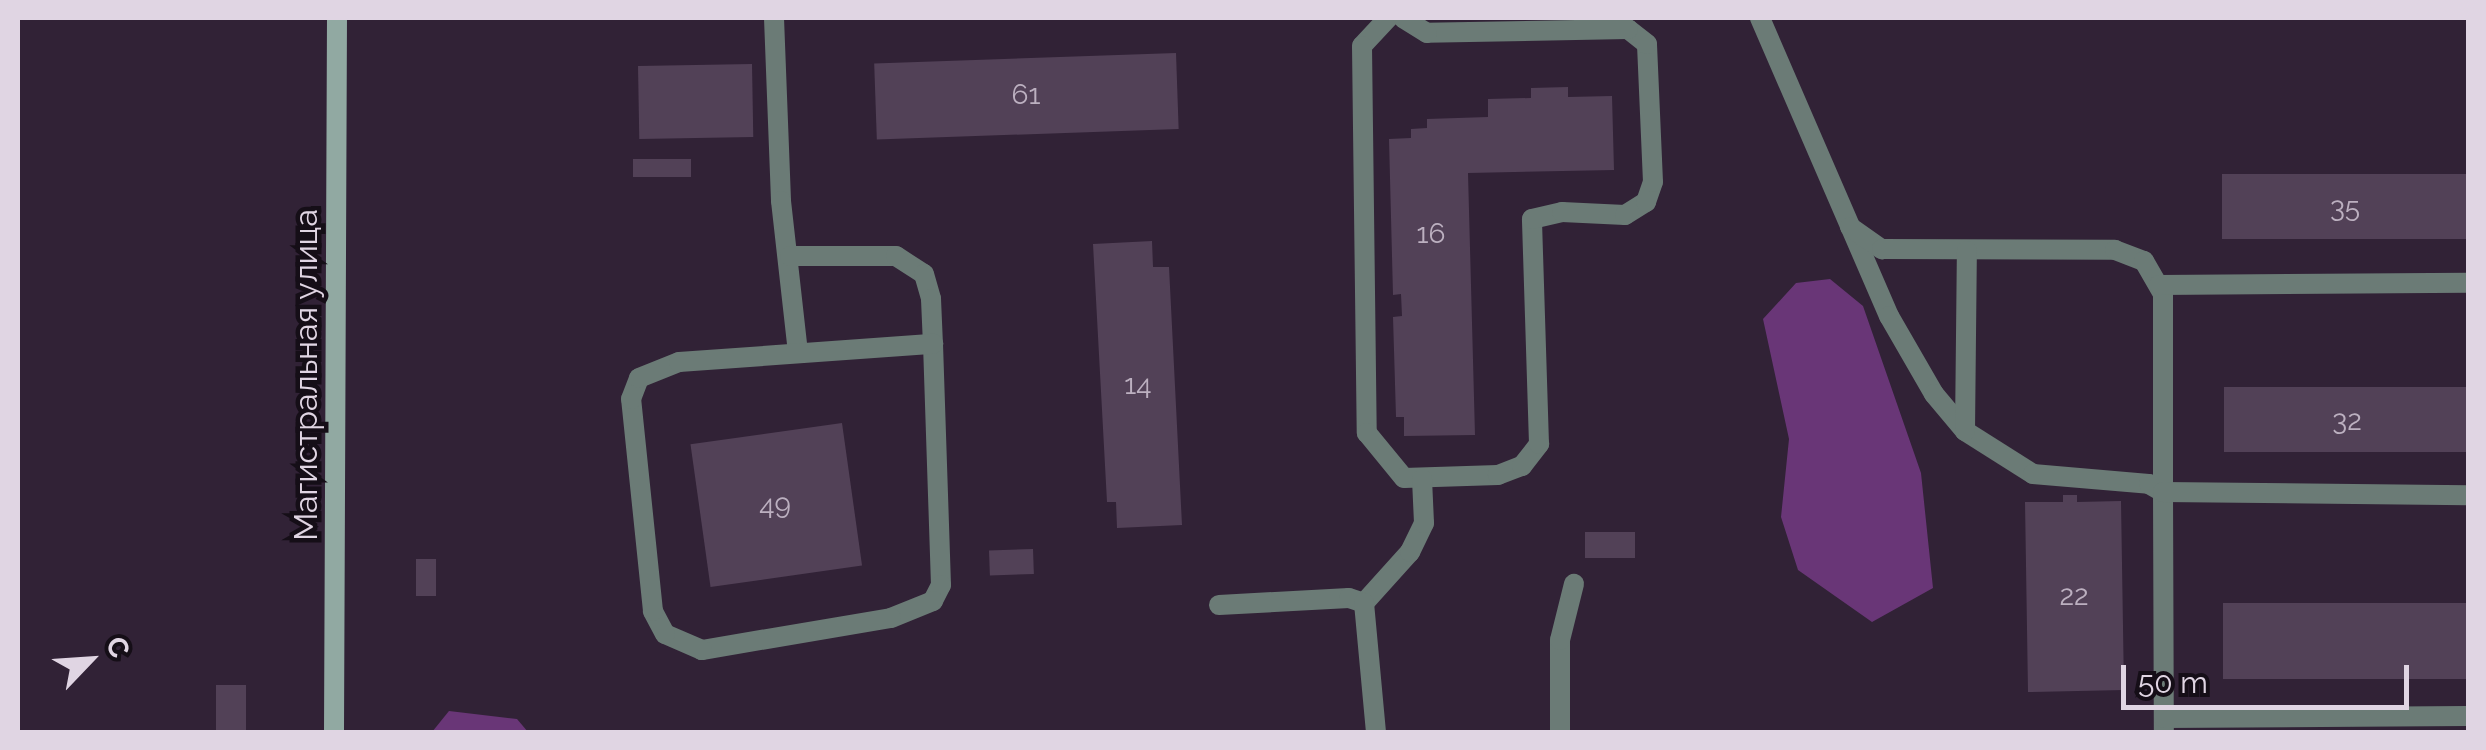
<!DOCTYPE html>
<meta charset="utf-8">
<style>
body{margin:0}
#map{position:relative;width:2486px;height:750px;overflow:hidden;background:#312236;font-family:Raleway,sans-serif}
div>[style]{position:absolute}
.forest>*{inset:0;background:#693677}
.building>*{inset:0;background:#524157;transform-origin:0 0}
.lane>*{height:20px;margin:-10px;padding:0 10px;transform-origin:10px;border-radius:10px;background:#6b7b76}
.secondary>*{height:20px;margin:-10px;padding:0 10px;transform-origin:10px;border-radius:10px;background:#91a9a2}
span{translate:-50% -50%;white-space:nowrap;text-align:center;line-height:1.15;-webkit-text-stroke:9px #150e17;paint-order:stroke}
.number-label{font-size:28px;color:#bcb0c0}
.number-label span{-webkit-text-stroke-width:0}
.street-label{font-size:32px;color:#e0d5e3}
.frame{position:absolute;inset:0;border:20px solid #e0d5e3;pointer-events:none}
.north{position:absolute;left:40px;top:610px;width:100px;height:100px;-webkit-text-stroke:8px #150e17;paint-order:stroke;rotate:65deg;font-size:28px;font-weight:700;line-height:40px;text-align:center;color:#e0d5e3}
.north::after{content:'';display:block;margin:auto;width:35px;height:45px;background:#e0d5e3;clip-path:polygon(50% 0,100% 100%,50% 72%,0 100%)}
.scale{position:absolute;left:2121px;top:665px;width:288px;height:45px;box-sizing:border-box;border:5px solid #e0d5e3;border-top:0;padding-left:12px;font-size:30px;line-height:35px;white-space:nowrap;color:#e0d5e3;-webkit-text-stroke:8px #150e17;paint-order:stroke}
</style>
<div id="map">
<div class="forest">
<i style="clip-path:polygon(1830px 279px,1863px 306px,1921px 473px,1933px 588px,1872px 622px,1798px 570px,1781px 517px,1789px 439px,1763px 319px,1796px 283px)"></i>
<i style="clip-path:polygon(449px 711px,517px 719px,528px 732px,432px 732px)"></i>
</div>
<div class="building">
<i style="left:1176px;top:53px;width:76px;height:302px;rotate:88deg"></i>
<i style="left:752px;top:64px;width:73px;height:114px;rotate:89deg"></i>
<i style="clip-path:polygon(1568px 87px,1568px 97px,1612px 96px,1614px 170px,1468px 173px,1475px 435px,1404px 436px,1404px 417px,1396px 417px,1393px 317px,1402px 316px,1401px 294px,1393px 295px,1389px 139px,1411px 138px,1411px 129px,1427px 128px,1427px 119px,1488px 117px,1488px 99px,1531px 98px,1531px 88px)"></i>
<i style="left:691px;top:159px;width:18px;height:58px;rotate:90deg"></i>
<i style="left:2468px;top:174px;width:65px;height:246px;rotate:90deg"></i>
<i style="clip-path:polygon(1152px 241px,1153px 267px,1169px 267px,1182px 525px,1117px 528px,1116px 502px,1107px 502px,1093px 244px)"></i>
<i style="left:2468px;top:387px;width:65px;height:244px;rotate:90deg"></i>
<i style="left:842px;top:423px;width:144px;height:153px;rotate:82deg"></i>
<i style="clip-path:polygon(2063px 495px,2077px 495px,2077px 502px,2121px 501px,2124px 690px,2028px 692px,2025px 502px,2063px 502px)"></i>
<i style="left:1585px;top:532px;width:50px;height:26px"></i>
<i style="left:1033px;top:549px;width:25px;height:44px;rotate:88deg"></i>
<i style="left:436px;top:559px;width:37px;height:20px;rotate:90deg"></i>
<i style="left:2468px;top:603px;width:76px;height:245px;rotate:90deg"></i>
<i style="left:216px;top:685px;width:30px;height:47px"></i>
</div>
<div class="lane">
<i style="left:774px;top:18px;width:183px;rotate:87.8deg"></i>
<i style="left:781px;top:201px;width:153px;rotate:83.6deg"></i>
<i style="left:1388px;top:18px;width:38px;rotate:133deg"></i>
<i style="left:1362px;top:46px;width:387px;rotate:89.3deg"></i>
<i style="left:1367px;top:433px;width:58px;rotate:50.6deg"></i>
<i style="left:1404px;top:478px;width:94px;rotate:-1.8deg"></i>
<i style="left:1498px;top:475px;width:26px;rotate:-21deg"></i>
<i style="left:1522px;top:466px;width:28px;rotate:-52deg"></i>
<i style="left:1539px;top:444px;width:225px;rotate:-91.8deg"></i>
<i style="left:1532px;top:219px;width:31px;rotate:-13deg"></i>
<i style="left:1562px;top:212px;width:63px;rotate:2.7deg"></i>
<i style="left:1625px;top:215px;width:25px;rotate:-32deg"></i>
<i style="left:1646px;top:202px;width:21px;rotate:-71deg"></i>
<i style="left:1653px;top:182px;width:138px;rotate:-92.5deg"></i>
<i style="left:1647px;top:44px;width:24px;rotate:-142deg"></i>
<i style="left:1628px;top:29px;width:201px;rotate:178.9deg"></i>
<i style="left:1427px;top:33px;width:28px;rotate:-148deg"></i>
<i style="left:1760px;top:18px;width:325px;rotate:66.6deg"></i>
<i style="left:1889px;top:316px;width:90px;rotate:60deg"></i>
<i style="left:1934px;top:394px;width:48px;rotate:50deg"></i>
<i style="left:1965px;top:431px;width:80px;rotate:32.3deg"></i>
<i style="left:2033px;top:474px;width:116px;rotate:4.9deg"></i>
<i style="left:2149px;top:484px;width:16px;rotate:30deg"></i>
<i style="left:2163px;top:492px;width:240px;rotate:89.8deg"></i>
<i style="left:1850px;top:227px;width:39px;rotate:35deg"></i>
<i style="left:1882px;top:249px;width:233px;rotate:0.2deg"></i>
<i style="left:2115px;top:250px;width:31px;rotate:21deg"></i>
<i style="left:2144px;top:261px;width:38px;rotate:60deg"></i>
<i style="left:2163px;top:294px;width:198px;rotate:90deg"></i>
<i style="left:2163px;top:492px;width:305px;rotate:0.6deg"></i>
<i style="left:790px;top:256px;width:106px"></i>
<i style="left:896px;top:256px;width:33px;rotate:33deg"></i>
<i style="left:924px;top:274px;width:26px;rotate:74deg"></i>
<i style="left:931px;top:299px;width:45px;rotate:87.5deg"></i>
<i style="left:933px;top:344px;width:241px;rotate:88.1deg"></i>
<i style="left:941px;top:585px;width:18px;rotate:117deg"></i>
<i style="left:933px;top:601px;width:45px;rotate:158deg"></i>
<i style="left:891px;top:618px;width:192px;rotate:170.4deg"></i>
<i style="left:702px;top:650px;width:40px;rotate:-156.6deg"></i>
<i style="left:665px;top:634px;width:26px;rotate:-118deg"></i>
<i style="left:653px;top:611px;width:213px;rotate:-95.9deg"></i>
<i style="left:631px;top:399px;width:22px;rotate:-69deg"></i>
<i style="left:639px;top:378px;width:43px;rotate:-21.8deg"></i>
<i style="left:679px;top:362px;width:255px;rotate:-4.1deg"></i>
<i style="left:2159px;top:285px;width:309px;rotate:-0.4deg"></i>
<i style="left:1965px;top:431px;width:180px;rotate:-89.4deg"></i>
<i style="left:1364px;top:603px;width:69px;rotate:-48deg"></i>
<i style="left:1410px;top:552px;width:32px;rotate:-64deg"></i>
<i style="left:1424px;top:523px;width:44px;rotate:-92.6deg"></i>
<i style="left:1219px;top:605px;width:130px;rotate:-3.1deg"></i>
<i style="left:1349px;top:598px;width:16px;rotate:18deg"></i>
<i style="left:1364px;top:603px;width:130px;rotate:84.7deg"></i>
<i style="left:2164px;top:718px;width:304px;rotate:-0.4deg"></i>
<i style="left:1560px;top:732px;width:92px;rotate:-90deg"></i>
<i style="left:1560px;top:640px;width:58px;rotate:-76deg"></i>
</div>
<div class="secondary">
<i style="left:334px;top:732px;width:714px;rotate:-89.76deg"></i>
</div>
<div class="number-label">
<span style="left:1026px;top:95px">61</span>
<span style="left:2345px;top:208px">35</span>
<span style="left:1431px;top:234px">16</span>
<span style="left:1138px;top:385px">14</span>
<span style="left:2347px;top:421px">32</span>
<span style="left:775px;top:505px">49</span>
<span style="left:2074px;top:596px">22</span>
</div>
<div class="street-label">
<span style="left:306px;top:375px;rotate:-90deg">Магистральная улица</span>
</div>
<div class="frame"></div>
<div class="north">С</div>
<div class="scale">50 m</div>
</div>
